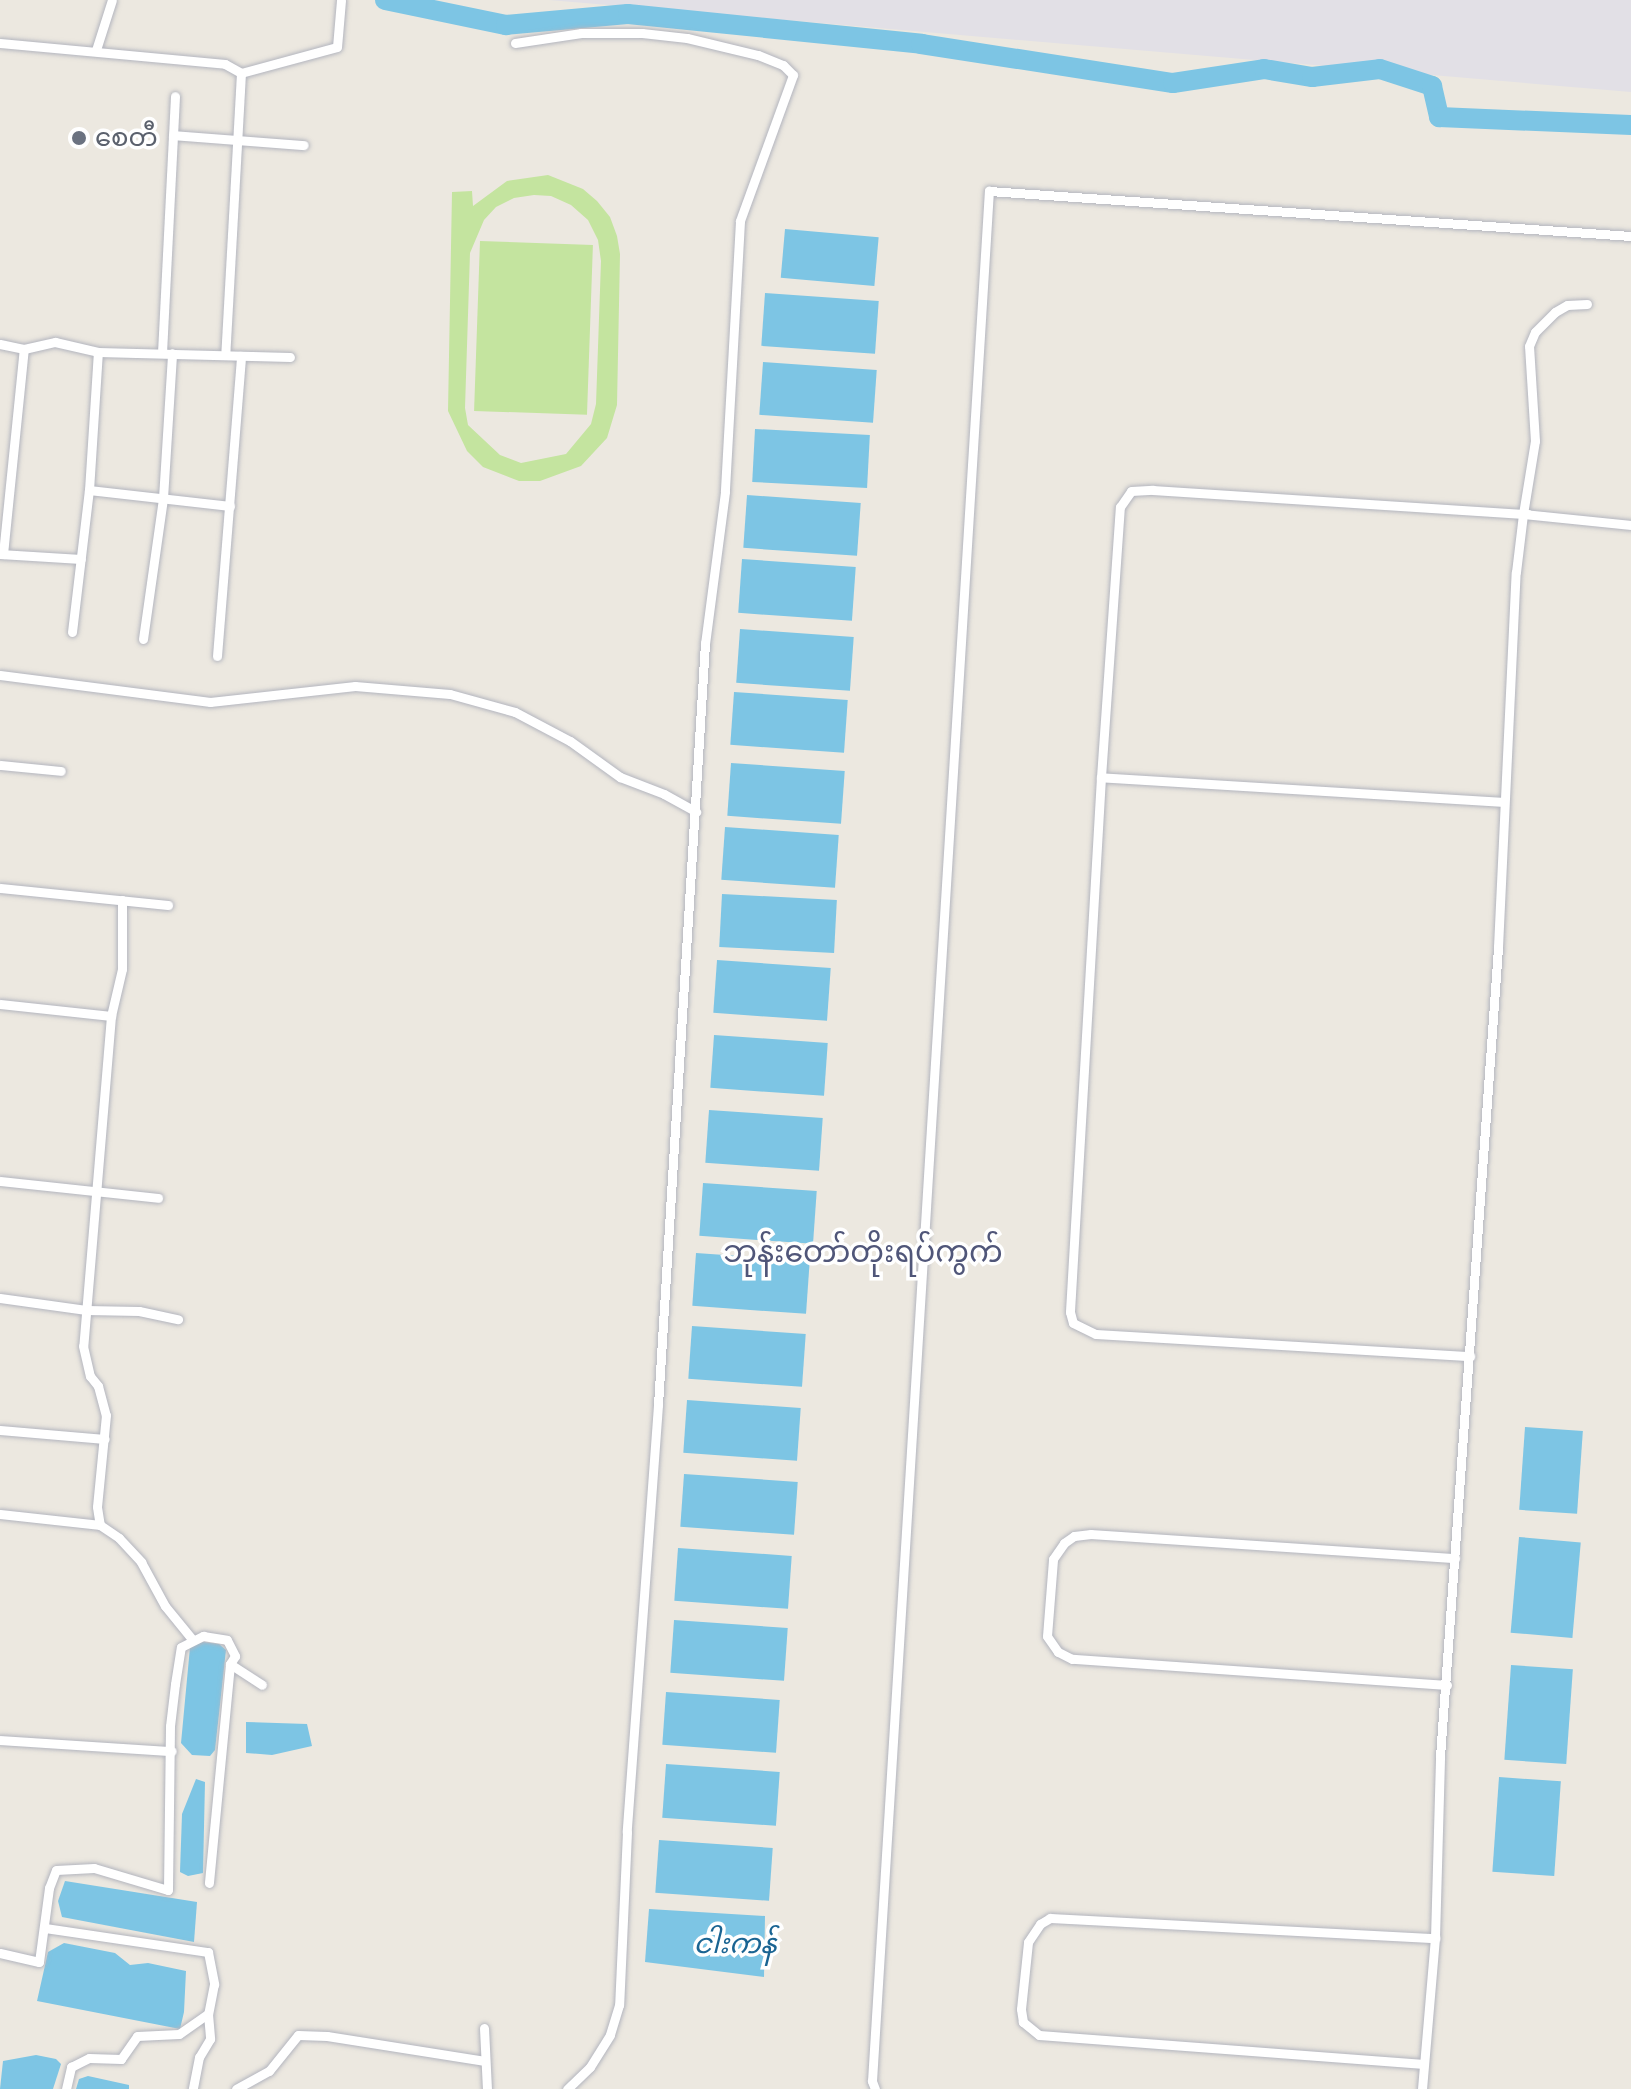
<!DOCTYPE html>
<meta charset="utf-8">
<style>
body{margin:0}
#map{position:relative;width:1631px;height:2089px;overflow:hidden;background:#ece8e0;font-family:"Varela Round","Noto Sans Myanmar",sans-serif}
div>[style]{position:absolute}
.industrial>*{inset:0;background:#e2e0e6}
.pitch>*{inset:0;background:#c4e49f;transform-origin:0 0}
.water>*{inset:0;background:#7dc5e4;transform-origin:0 0}
.river>*{height:20px;margin:-10px;padding:0 10px;transform-origin:10px;border-radius:10px;background:#7dc5e4}
.roads{filter:drop-shadow(0 0 2px #b3b5be) drop-shadow(0 0 2px #b3b5be)}
.minor>*{height:9px;margin:-4.5px;padding:0 4.5px;transform-origin:4.5px;border-radius:4.5px;background:#fff}
.dots>*{width:22px;height:22px;translate:-50% -50%;box-sizing:border-box;border:4px solid #fff;border-radius:50%}
span{translate:-50% -50%;white-space:nowrap;text-align:center;line-height:1.15;-webkit-text-stroke:7px #fff;paint-order:stroke}
.worship-label{font-size:26px;color:#5b616d}
.left{translate:0 -50%;text-align:left}
.water-label{font-size:28px;color:#1a6492;font-style:italic}
.quarter-label{font-size:30px;color:#505679}
</style>
<div id="map">
<div class="industrial">
<i style="clip-path:polygon(549px 0,1631px 0,1631px 92px)"></i>
</div>
<div class="pitch">
<i style="clip-path:polygon(evenodd,548px 175px,583px 189px,597px 201px,610px 217px,617px 236px,620px 254px,617px 405px,607px 438px,581px 466px,540px 481px,519px 481px,483px 467px,467px 451px,448px 411px,452px 192px,472px 191px,473px 206px,507px 181px,548px 175px,534px 195px,551px 196px,571px 205px,588px 220px,598px 240px,601px 261px,596px 404px,591px 424px,566px 454px,521px 463px,500px 455px,468px 425px,465px 408px,470px 253px,484px 220px,496px 207px,514px 198px,534px 195px)"></i>
<i style="left:480px;top:241px;width:113px;height:170px;rotate:2deg"></i>
</div>
<div class="water">
<i style="left:785px;top:229px;width:94px;height:49px;rotate:5deg"></i>
<i style="left:765px;top:293px;width:114px;height:53px;rotate:4deg"></i>
<i style="left:763px;top:362px;width:114px;height:53px;rotate:4deg"></i>
<i style="left:755px;top:429px;width:115px;height:53px;rotate:3deg"></i>
<i style="left:747px;top:495px;width:114px;height:53px;rotate:4deg"></i>
<i style="left:742px;top:559px;width:114px;height:54px;rotate:4deg"></i>
<i style="left:740px;top:629px;width:114px;height:54px;rotate:4deg"></i>
<i style="left:734px;top:692px;width:114px;height:53px;rotate:4deg"></i>
<i style="left:731px;top:763px;width:114px;height:53px;rotate:4deg"></i>
<i style="left:725px;top:827px;width:114px;height:53px;rotate:4deg"></i>
<i style="left:722px;top:894px;width:115px;height:53px;rotate:3deg"></i>
<i style="left:717px;top:960px;width:114px;height:53px;rotate:4deg"></i>
<i style="left:714px;top:1035px;width:114px;height:53px;rotate:4deg"></i>
<i style="left:709px;top:1110px;width:114px;height:53px;rotate:4deg"></i>
<i style="left:703px;top:1183px;width:114px;height:53px;rotate:4deg"></i>
<i style="left:696px;top:1253px;width:114px;height:53px;rotate:4deg"></i>
<i style="left:692px;top:1326px;width:114px;height:53px;rotate:4deg"></i>
<i style="left:687px;top:1400px;width:114px;height:53px;rotate:4deg"></i>
<i style="left:1525px;top:1427px;width:58px;height:83px;rotate:4deg"></i>
<i style="left:684px;top:1474px;width:114px;height:53px;rotate:4deg"></i>
<i style="left:1519px;top:1537px;width:62px;height:96px;rotate:5deg"></i>
<i style="left:678px;top:1548px;width:114px;height:53px;rotate:4deg"></i>
<i style="left:674px;top:1620px;width:114px;height:53px;rotate:4deg"></i>
<i style="clip-path:polygon(203px 1642px,219px 1644px,226px 1650px,215px 1750px,210px 1756px,192px 1755px,181px 1743px,190px 1647px)"></i>
<i style="left:1511px;top:1665px;width:62px;height:95px;rotate:4deg"></i>
<i style="left:666px;top:1692px;width:114px;height:53px;rotate:4deg"></i>
<i style="clip-path:polygon(246px 1722px,307px 1724px,312px 1746px,272px 1755px,246px 1753px)"></i>
<i style="left:666px;top:1764px;width:114px;height:54px;rotate:4deg"></i>
<i style="left:1499px;top:1777px;width:62px;height:95px;rotate:4deg"></i>
<i style="clip-path:polygon(196px 1779px,205px 1782px,203px 1873px,188px 1876px,180px 1872px,182px 1814px)"></i>
<i style="left:659px;top:1840px;width:114px;height:53px;rotate:4deg"></i>
<i style="clip-path:polygon(65px 1881px,197px 1902px,194px 1942px,62px 1917px,58px 1901px)"></i>
<i style="clip-path:polygon(649px 1909px,765px 1916px,764px 1977px,645px 1962px)"></i>
<i style="clip-path:polygon(64px 1943px,115px 1953px,130px 1965px,148px 1963px,186px 1971px,184px 2012px,180px 2029px,37px 2001px,48px 1952px)"></i>
<i style="clip-path:polygon(36px 2055px,56px 2059px,61px 2064px,53px 2089px,0 2089px,3px 2061px)"></i>
<i style="clip-path:polygon(88px 2076px,129px 2085px,129px 2089px,76px 2089px,79px 2079px)"></i>
</div>
<div class="river">
<i style="left:385px;top:0;width:124px;rotate:11.7deg"></i>
<i style="left:506px;top:25px;width:122px;rotate:-5.2deg"></i>
<i style="left:628px;top:14px;width:295px;rotate:5.8deg"></i>
<i style="left:921px;top:44px;width:255px;rotate:8.8deg"></i>
<i style="left:1173px;top:83px;width:92px;rotate:-8.7deg"></i>
<i style="left:1264px;top:69px;width:49px;rotate:9.5deg"></i>
<i style="left:1312px;top:77px;width:68px;rotate:-6.7deg"></i>
<i style="left:1380px;top:69px;width:55px;rotate:18.1deg"></i>
<i style="left:1432px;top:86px;width:32px;rotate:77deg"></i>
<i style="left:1439px;top:117px;width:192px;rotate:2.4deg"></i>
</div>
<div class="roads">
<div class="minor">
<i style="left:0;top:43px;width:226px;rotate:5.3deg"></i>
<i style="left:225px;top:64px;width:18px;rotate:29deg"></i>
<i style="left:241px;top:73px;width:282px;rotate:93.2deg"></i>
<i style="left:515px;top:43px;width:67px;rotate:-8.6deg"></i>
<i style="left:581px;top:33px;width:61px"></i>
<i style="left:642px;top:33px;width:45px;rotate:6.3deg"></i>
<i style="left:687px;top:38px;width:73px;rotate:13.5deg"></i>
<i style="left:758px;top:55px;width:27px;rotate:22deg"></i>
<i style="left:783px;top:65px;width:14px;rotate:45deg"></i>
<i style="left:793px;top:75px;width:155px;rotate:110deg"></i>
<i style="left:740px;top:221px;width:271px;rotate:93.2deg"></i>
<i style="left:725px;top:492px;width:152px;rotate:97.5deg"></i>
<i style="left:705px;top:643px;width:763px;rotate:93.53deg"></i>
<i style="left:658px;top:1405px;width:428px;rotate:94.2deg"></i>
<i style="left:627px;top:1832px;width:173px;rotate:92.6deg"></i>
<i style="left:619px;top:2005px;width:31px;rotate:107deg"></i>
<i style="left:610px;top:2035px;width:38px;rotate:122deg"></i>
<i style="left:590px;top:2067px;width:32px;rotate:136deg"></i>
<i style="left:96px;top:50px;width:52px;rotate:-72.3deg"></i>
<i style="left:241px;top:73px;width:99px;rotate:-15.2deg"></i>
<i style="left:337px;top:47px;width:47px;rotate:-85.1deg"></i>
<i style="left:173px;top:135px;width:131px;rotate:4.4deg"></i>
<i style="left:0;top:344px;width:25px;rotate:12deg"></i>
<i style="left:24px;top:349px;width:32px;rotate:-13deg"></i>
<i style="left:55px;top:342px;width:44px;rotate:13.1deg"></i>
<i style="left:98px;top:352px;width:192px;rotate:1.5deg"></i>
<i style="left:162px;top:353px;width:257px;rotate:-87.1deg"></i>
<i style="left:89px;top:490px;width:142px;rotate:6.5deg"></i>
<i style="left:1528px;top:514px;width:5px;rotate:180deg"></i>
<i style="left:1523px;top:514px;width:74px;rotate:-80.7deg"></i>
<i style="left:1535px;top:441px;width:95px;rotate:-93.6deg"></i>
<i style="left:1529px;top:346px;width:15px;rotate:-67deg"></i>
<i style="left:1535px;top:332px;width:28px;rotate:-45deg"></i>
<i style="left:1555px;top:312px;width:14px;rotate:-30deg"></i>
<i style="left:1567px;top:305px;width:20px;rotate:-3deg"></i>
<i style="left:0;top:554px;width:81px;rotate:3.5deg"></i>
<i style="left:3px;top:554px;width:206px;rotate:-84.2deg"></i>
<i style="left:72px;top:632px;width:143px;rotate:-83.2deg"></i>
<i style="left:89px;top:490px;width:138px;rotate:-86.3deg"></i>
<i style="left:143px;top:639px;width:142px;rotate:-81.9deg"></i>
<i style="left:163px;top:498px;width:145px;rotate:-86.4deg"></i>
<i style="left:217px;top:656px;width:301px;rotate:-85.4deg"></i>
<i style="left:0;top:675px;width:212px;rotate:7.3deg"></i>
<i style="left:210px;top:702px;width:146px;rotate:-6.3deg"></i>
<i style="left:355px;top:686px;width:95px;rotate:4.8deg"></i>
<i style="left:450px;top:694px;width:67px;rotate:15.5deg"></i>
<i style="left:515px;top:712px;width:62px;rotate:27.8deg"></i>
<i style="left:570px;top:741px;width:62px;rotate:35.8deg"></i>
<i style="left:620px;top:777px;width:47px;rotate:21.1deg"></i>
<i style="left:664px;top:794px;width:37px;rotate:29deg"></i>
<i style="left:0;top:765px;width:61px;rotate:5.6deg"></i>
<i style="left:1101px;top:777px;width:536px;rotate:93.32deg"></i>
<i style="left:1070px;top:1312px;width:11px;rotate:75deg"></i>
<i style="left:1073px;top:1323px;width:25px;rotate:26deg"></i>
<i style="left:1096px;top:1334px;width:375px;rotate:3.4deg"></i>
<i style="left:1504px;top:802px;width:404px;rotate:-176.5deg"></i>
<i style="left:1101px;top:777px;width:271px;rotate:-86deg"></i>
<i style="left:1120px;top:507px;width:19px;rotate:-55deg"></i>
<i style="left:1131px;top:491px;width:22px;rotate:-3deg"></i>
<i style="left:1153px;top:490px;width:371px;rotate:3.7deg"></i>
<i style="left:0;top:888px;width:169px;rotate:5.8deg"></i>
<i style="left:0;top:1004px;width:112px;rotate:6.2deg"></i>
<i style="left:111px;top:1016px;width:331px;rotate:94.8deg"></i>
<i style="left:83px;top:1346px;width:31px;rotate:77deg"></i>
<i style="left:90px;top:1376px;width:13px;rotate:51deg"></i>
<i style="left:98px;top:1386px;width:30px;rotate:75deg"></i>
<i style="left:106px;top:1415px;width:92px;rotate:95.6deg"></i>
<i style="left:97px;top:1507px;width:18px;rotate:81deg"></i>
<i style="left:100px;top:1525px;width:23px;rotate:34deg"></i>
<i style="left:119px;top:1538px;width:33px;rotate:47deg"></i>
<i style="left:141px;top:1562px;width:50px;rotate:61.4deg"></i>
<i style="left:165px;top:1606px;width:43px;rotate:50.7deg"></i>
<i style="left:111px;top:1016px;width:48px;rotate:-76.8deg"></i>
<i style="left:122px;top:969px;width:69px;rotate:-90deg"></i>
<i style="left:0;top:1181px;width:159px;rotate:6.1deg"></i>
<i style="left:0;top:1298px;width:87px;rotate:7.9deg"></i>
<i style="left:86px;top:1310px;width:53px;rotate:1.1deg"></i>
<i style="left:139px;top:1311px;width:40px;rotate:12deg"></i>
<i style="left:0;top:1430px;width:105px;rotate:4.9deg"></i>
<i style="left:0;top:1514px;width:101px;rotate:6.3deg"></i>
<i style="left:230px;top:1664px;width:38px;rotate:33deg"></i>
<i style="left:1447px;top:1685px;width:376px;rotate:-176deg"></i>
<i style="left:1072px;top:1659px;width:16px;rotate:-153deg"></i>
<i style="left:1058px;top:1652px;width:19px;rotate:-125deg"></i>
<i style="left:1047px;top:1636px;width:77px;rotate:-85.5deg"></i>
<i style="left:1053px;top:1559px;width:19px;rotate:-55deg"></i>
<i style="left:1064px;top:1543px;width:12px;rotate:-35deg"></i>
<i style="left:1074px;top:1536px;width:17px;rotate:-7deg"></i>
<i style="left:1091px;top:1534px;width:365px;rotate:3.8deg"></i>
<i style="left:0;top:1740px;width:172px;rotate:3.7deg"></i>
<i style="left:45px;top:1928px;width:165px;rotate:8.4deg"></i>
<i style="left:208px;top:1952px;width:33px;rotate:79deg"></i>
<i style="left:214px;top:1984px;width:31px;rotate:101deg"></i>
<i style="left:208px;top:2014px;width:25px;rotate:85deg"></i>
<i style="left:210px;top:2039px;width:21px;rotate:121deg"></i>
<i style="left:199px;top:2057px;width:33px;rotate:101deg"></i>
<i style="left:0;top:1953px;width:40px;rotate:13deg"></i>
<i style="left:39px;top:1962px;width:75px;rotate:-82.3deg"></i>
<i style="left:49px;top:1888px;width:19px;rotate:-69deg"></i>
<i style="left:56px;top:1870px;width:38px;rotate:-3deg"></i>
<i style="left:94px;top:1868px;width:77px;rotate:16.6deg"></i>
<i style="left:168px;top:1890px;width:164px;rotate:-89.3deg"></i>
<i style="left:170px;top:1726px;width:42px;rotate:-83.2deg"></i>
<i style="left:175px;top:1684px;width:37px;rotate:-81deg"></i>
<i style="left:181px;top:1647px;width:25px;rotate:-27deg"></i>
<i style="left:203px;top:1636px;width:24px;rotate:9deg"></i>
<i style="left:227px;top:1640px;width:18px;rotate:63deg"></i>
<i style="left:235px;top:1656px;width:9px;rotate:122deg"></i>
<i style="left:230px;top:1664px;width:220px;rotate:95.5deg"></i>
<i style="left:484px;top:2028px;width:61px;rotate:87.2deg"></i>
<i style="left:1424px;top:2064px;width:386px;rotate:-175.7deg"></i>
<i style="left:1039px;top:2035px;width:21px;rotate:-141deg"></i>
<i style="left:1023px;top:2022px;width:13px;rotate:-99deg"></i>
<i style="left:1021px;top:2009px;width:67px;rotate:-84deg"></i>
<i style="left:1028px;top:1942px;width:22px;rotate:-56deg"></i>
<i style="left:1040px;top:1924px;width:12px;rotate:-31deg"></i>
<i style="left:1050px;top:1918px;width:386px;rotate:3deg"></i>
<i style="left:66px;top:2089px;width:23px;rotate:-77deg"></i>
<i style="left:71px;top:2067px;width:20px;rotate:-27deg"></i>
<i style="left:89px;top:2058px;width:32px;rotate:2deg"></i>
<i style="left:121px;top:2059px;width:28px;rotate:-55deg"></i>
<i style="left:137px;top:2036px;width:42px;rotate:-2.7deg"></i>
<i style="left:179px;top:2034px;width:35px;rotate:-35deg"></i>
<i style="left:236px;top:2089px;width:38px;rotate:-29deg"></i>
<i style="left:269px;top:2071px;width:46px;rotate:-51.1deg"></i>
<i style="left:298px;top:2035px;width:29px;rotate:2deg"></i>
<i style="left:327px;top:2036px;width:160px;rotate:9deg"></i>
<i style="left:875px;top:2089px;width:9px;rotate:-111deg"></i>
<i style="left:872px;top:2081px;width:1894px;rotate:-86.46deg"></i>
<i style="left:989px;top:191px;width:644px;rotate:4.01deg"></i>
<i style="left:1422px;top:2089px;width:152px;rotate:-85.1deg"></i>
<i style="left:1435px;top:1938px;width:181px;rotate:-88.4deg"></i>
<i style="left:1440px;top:1757px;width:812px;rotate:-85.9deg"></i>
<i style="left:1498px;top:947px;width:375px;rotate:-87.3deg"></i>
<i style="left:1516px;top:572px;width:58px;rotate:-83.1deg"></i>
<i style="left:1523px;top:514px;width:109px;rotate:5.8deg"></i>
</div>
</div>
<div class="dots">
<i style="left:79px;top:138px;background:#6b7280"></i>
</div>
<div class="worship-label">
<span class="left" style="left:95px;top:138px">စေတီ</span>
</div>
<div class="water-label">
<span style="left:735px;top:1944px">ငါးကန်</span>
</div>
<div class="quarter-label">
<span style="left:863px;top:1253px">ဘုန်းတော်တိုးရပ်ကွက်</span>
</div>
</div>
